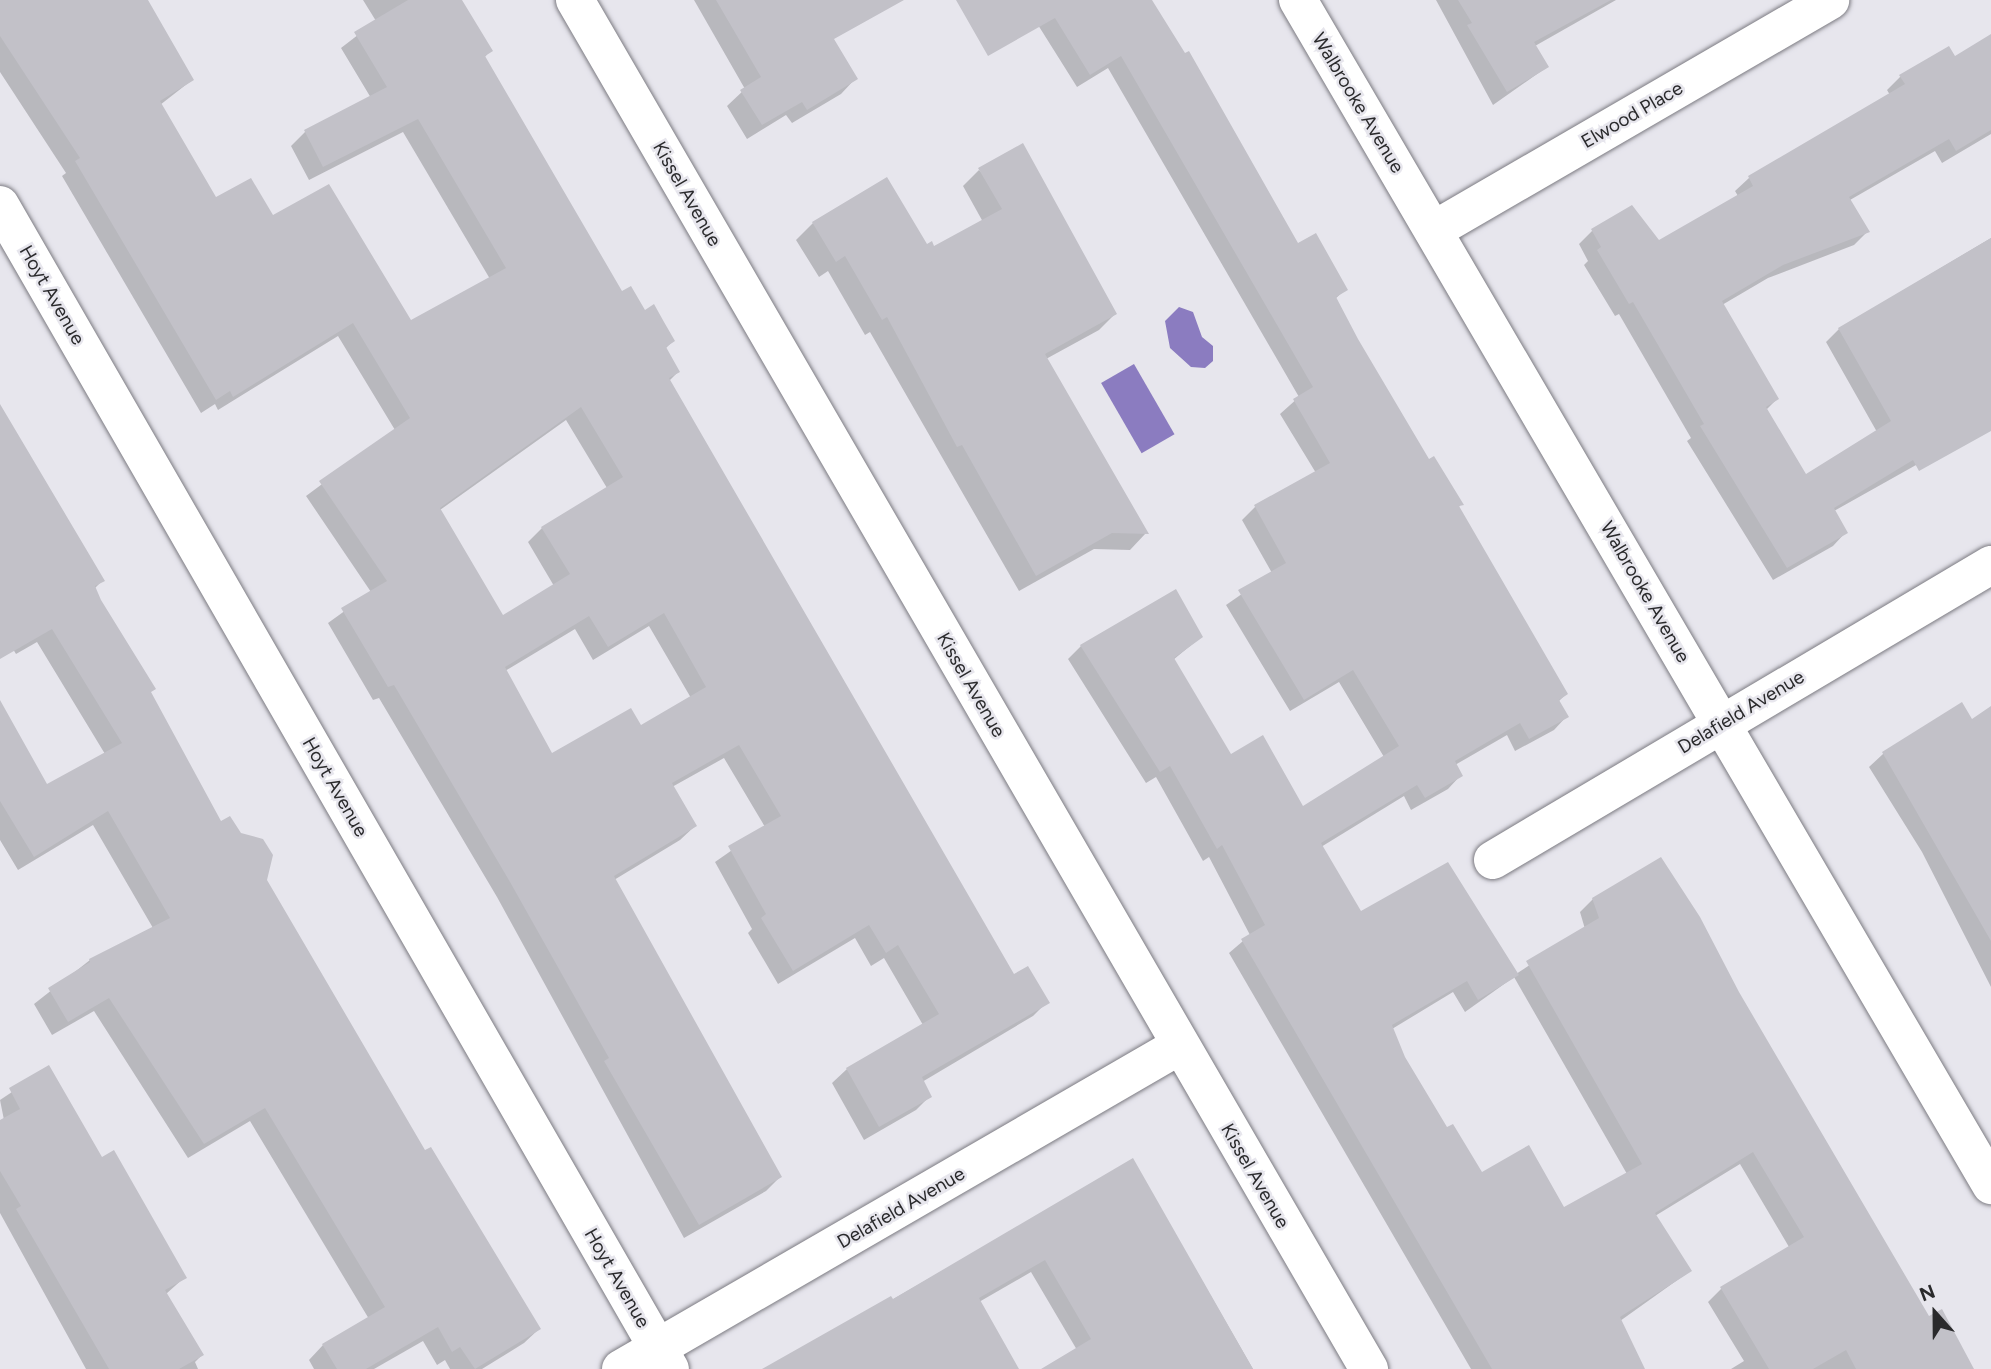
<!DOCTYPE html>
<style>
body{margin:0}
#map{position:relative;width:1991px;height:1369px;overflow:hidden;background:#e7e6ed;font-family:Figtree,sans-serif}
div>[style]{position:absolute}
.water>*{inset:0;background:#8b7cc0;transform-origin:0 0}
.shadow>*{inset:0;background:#0003}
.building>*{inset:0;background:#c2c1c8}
.roads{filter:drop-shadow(0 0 2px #7c7b82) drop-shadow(0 0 2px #7c7b82)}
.minor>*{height:38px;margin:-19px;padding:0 19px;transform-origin:19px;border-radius:19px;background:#fff}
span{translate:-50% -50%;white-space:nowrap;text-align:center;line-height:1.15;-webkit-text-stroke:5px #e7e6ed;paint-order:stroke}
.street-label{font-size:19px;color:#2a2a2c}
.north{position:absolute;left:1900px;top:1278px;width:70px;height:70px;-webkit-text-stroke:5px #e7e6ed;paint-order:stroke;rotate:339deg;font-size:19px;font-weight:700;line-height:28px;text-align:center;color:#2a2a2c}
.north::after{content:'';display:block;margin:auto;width:24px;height:32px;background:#2a2a2c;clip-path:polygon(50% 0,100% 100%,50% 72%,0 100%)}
</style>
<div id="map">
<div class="water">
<i style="clip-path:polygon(1179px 307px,1193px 312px,1202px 337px,1213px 346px,1213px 361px,1205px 368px,1191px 367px,1170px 348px,1165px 321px)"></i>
<i style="left:1134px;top:364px;width:81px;height:38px;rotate:60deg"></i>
</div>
<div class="shadow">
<i style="clip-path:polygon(evenodd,0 0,146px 0,192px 80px,160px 105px,216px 199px,272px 218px,411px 322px,490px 279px,403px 132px,309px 180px,291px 146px,305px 132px,371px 98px,341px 48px,376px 21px,363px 0,460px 0,490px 51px,484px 58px,621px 294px,673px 341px,665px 349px,678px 372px,669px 381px,1013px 977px,1047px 1002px,1033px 1016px,922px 1082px,930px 1096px,916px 1110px,864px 1140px,832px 1083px,847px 1069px,923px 1025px,884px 958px,871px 966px,855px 938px,778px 984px,748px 933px,752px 929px,715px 862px,765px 827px,724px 758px,672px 787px,695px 826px,680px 840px,614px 880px,780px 1177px,766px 1191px,684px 1238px,497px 897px,379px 698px,373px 700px,328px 623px,371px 592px,306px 496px,395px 430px,338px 336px,218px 410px,215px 404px,201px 413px,62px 176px,66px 173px,0 72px,0 0,566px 420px,607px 488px,542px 528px,528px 542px,554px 586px,503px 617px,440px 510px,566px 420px,0 0,649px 626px,691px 698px,640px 727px,551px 756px,505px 671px,575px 629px,593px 660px,649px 626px)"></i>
<i style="clip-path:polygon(694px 0,800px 0,855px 79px,841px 94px,792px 123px,786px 115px,747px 139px,727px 106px,745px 89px)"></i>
<i style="clip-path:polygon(evenodd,1037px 0,1150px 0,1297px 246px,1346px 289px,1335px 299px,1356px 340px,1429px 461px,1461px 504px,1458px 508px,1566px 694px,1558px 702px,1567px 716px,1554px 730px,1515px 751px,1507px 735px,1455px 765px,1461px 775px,1448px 789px,1411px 810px,1404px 796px,1321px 847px,1360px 913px,1516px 974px,1585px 929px,1580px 912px,1593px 899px,1737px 993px,1928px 1318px,1963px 1369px,1731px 1369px,1744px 1361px,1708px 1302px,1721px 1289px,1789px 1247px,1740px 1164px,1655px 1216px,1690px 1271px,1620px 1321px,1610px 1369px,1471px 1369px,1229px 953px,1250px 935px,1209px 857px,1203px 861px,1156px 777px,1146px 783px,1068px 659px,1081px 646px,1201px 637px,1173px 660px,1230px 756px,1303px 808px,1384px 757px,1339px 682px,1290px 711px,1226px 605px,1272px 573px,1242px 520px,1255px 507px,1316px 473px,1280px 414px,1299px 397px,1108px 68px,1077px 87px,1028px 9px,1037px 0,1514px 977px,1627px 1174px,1564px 1210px,1481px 1174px,1447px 1130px,1403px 1058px,1392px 1029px,1453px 992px,1465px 1012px,1514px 977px)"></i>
<i style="clip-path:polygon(1436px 0,1616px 0,1535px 46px,1547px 67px,1493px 105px)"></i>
<i style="clip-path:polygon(1991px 37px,1991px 134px,1942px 163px,1935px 151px,1850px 200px,1868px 231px,1854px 245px,1768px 278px,1722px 305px,1777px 399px,1766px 410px,1805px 477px,1877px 432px,1826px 342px,1839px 329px,1991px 238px,1991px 423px,1834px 511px,1846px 532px,1833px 546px,1773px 580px,1687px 441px,1691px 438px,1619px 314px,1615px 316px,1584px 265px,1588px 261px,1579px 244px,1592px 231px,1659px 242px,1738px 196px,1735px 191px,1749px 178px,1890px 95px,1887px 90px,1900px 77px,1954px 58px)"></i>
<i style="clip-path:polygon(979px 170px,1115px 314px,1099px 330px,1046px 359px,1146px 533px,1130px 550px,1094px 549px,1019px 591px,870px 332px,865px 335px,828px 271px,819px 277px,796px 240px,813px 223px,934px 249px,983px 222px,963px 186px)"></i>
<i style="clip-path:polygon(0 406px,103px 580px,94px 589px,221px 824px,265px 881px,424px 1153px,539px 1329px,524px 1343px,482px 1369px,450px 1369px,445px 1360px,437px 1365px,423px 1341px,374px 1369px,314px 1369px,309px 1360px,323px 1345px,369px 1319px,250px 1121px,188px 1158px,94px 1011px,52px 1035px,34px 1004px,90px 960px,153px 928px,93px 825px,18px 870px,0 840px,0 703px,46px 786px,105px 754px,37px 642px,16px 654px,0 628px)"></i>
<i style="clip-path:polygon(1961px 705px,1971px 721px,1991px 717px,1991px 987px,1922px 852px,1869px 767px,1883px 754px)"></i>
<i style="clip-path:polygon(48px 1068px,102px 1160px,185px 1277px,166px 1294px,202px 1355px,195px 1362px,198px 1369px,86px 1369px,0 1213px,0 1122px,4px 1120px,0 1100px)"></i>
<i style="clip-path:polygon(1133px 1161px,1253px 1369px,1044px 1369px,1077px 1350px,1031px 1272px,979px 1302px,1017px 1369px,772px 1369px)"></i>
</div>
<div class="building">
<i style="clip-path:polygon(evenodd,0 0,148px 0,194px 80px,160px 101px,216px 197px,251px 178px,273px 215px,329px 184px,411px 320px,506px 268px,418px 119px,323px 167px,304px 130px,387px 87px,354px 32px,408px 0,462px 0,493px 51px,485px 56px,622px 291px,631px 286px,645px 310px,654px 304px,664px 322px,675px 341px,666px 347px,680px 372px,669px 378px,1014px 974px,1028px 966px,1050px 1003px,922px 1077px,932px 1097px,879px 1127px,846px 1068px,939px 1014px,898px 945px,886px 953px,869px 925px,793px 971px,761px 918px,766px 914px,728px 846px,781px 816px,739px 745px,672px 783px,697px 826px,614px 876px,782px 1177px,699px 1225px,604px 1061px,609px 1058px,510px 882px,394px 685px,388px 687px,341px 608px,387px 581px,319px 481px,410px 418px,353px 323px,233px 397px,230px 391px,216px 400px,75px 161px,80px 158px,0 36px,0 0,581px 407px,623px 477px,541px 527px,570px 574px,503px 615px,440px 508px,581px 407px,0 0,664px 613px,706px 687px,641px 725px,631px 708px,552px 753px,505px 667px,589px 616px,608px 647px,664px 613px)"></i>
<i style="clip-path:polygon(716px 0,904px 0,834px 39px,858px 79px,807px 110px,802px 102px,762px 125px,740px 90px,761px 77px)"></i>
<i style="clip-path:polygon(956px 0,1152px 0,1185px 53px,1189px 51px,1298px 243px,1316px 233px,1348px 290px,1336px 297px,1358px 339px,1429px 459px,1434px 456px,1464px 505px,1459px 506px,1568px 694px,1559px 700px,1569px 717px,1529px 739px,1520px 723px,1455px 761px,1463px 776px,1425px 798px,1417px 785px,1321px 843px,1361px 911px,1448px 862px,1519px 975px,1478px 1000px,1467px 981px,1392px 1025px,1405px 1057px,1447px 1127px,1453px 1124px,1482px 1172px,1529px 1145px,1564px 1207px,1642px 1164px,1526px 961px,1599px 918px,1592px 898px,1661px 857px,1700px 917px,1739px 992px,1929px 1316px,1942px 1309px,1974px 1369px,1856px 1369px,1846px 1350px,1813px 1369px,1769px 1369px,1720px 1287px,1804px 1237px,1753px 1152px,1655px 1213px,1692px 1271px,1620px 1317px,1645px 1369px,1492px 1369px,1241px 939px,1265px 925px,1222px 845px,1217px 849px,1170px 766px,1160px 772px,1080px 645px,1176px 589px,1203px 637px,1174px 658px,1231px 754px,1263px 735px,1303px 806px,1399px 746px,1353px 670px,1304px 700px,1238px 590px,1286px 563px,1254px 505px,1330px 463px,1293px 399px,1313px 387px,1121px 56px,1090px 75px,1055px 18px,988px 56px)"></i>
<i style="clip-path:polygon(1458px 0,1611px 0,1534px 42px,1549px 67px,1507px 92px,1467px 25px,1472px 23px)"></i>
<i style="clip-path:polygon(1991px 34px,1991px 130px,1956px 151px,1949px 139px,1849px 197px,1870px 232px,1783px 265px,1722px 301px,1779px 399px,1766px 407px,1806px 474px,1891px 421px,1838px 328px,1991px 238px,1991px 431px,1919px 471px,1913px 460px,1834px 508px,1848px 533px,1787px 568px,1700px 426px,1704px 424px,1633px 302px,1629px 304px,1597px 250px,1601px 247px,1591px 229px,1632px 205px,1659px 240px,1753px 186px,1748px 176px,1905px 84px,1899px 75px,1949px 46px,1955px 56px)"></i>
<i style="clip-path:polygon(1023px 143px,1117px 314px,1045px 354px,1149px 534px,1112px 533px,1036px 576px,962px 445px,957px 447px,887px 317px,882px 320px,845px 256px,836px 262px,812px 222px,887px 177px,927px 244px,932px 241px,934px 246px,1002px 209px,978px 168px)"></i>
<i style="clip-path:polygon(0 404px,105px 581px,95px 586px,101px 600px,156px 689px,151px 692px,221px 821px,230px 816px,241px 833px,263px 839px,273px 855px,267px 880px,425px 1150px,431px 1147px,541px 1329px,475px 1369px,460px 1347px,452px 1352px,438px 1327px,366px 1369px,337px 1369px,322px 1344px,385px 1307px,265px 1108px,204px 1144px,109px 998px,68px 1022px,48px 988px,90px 962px,89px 959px,170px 918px,108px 811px,34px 857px,0 801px,0 700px,47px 784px,122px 743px,52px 629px,0 659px)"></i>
<i style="clip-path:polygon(1962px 702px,1972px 719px,1991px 706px,1991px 941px,1882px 752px)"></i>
<i style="clip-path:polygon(49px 1065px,102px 1157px,114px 1150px,187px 1278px,165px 1290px,204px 1355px,179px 1369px,109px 1369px,16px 1209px,21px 1206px,0 1171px,0 1120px,20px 1109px,9px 1088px)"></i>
<i style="clip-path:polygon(1133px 1158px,1253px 1369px,1041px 1369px,1091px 1339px,1045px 1260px,979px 1298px,1019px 1369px,762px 1369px,891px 1296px,893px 1299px)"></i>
</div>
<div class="roads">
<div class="minor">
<i style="left:575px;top:0;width:1583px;rotate:59.89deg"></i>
<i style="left:1298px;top:0;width:1373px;rotate:59.68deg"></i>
<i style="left:0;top:205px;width:1343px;rotate:60.08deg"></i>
<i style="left:1434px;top:230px;width:458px;rotate:-30.1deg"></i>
<i style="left:1493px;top:860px;width:579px;rotate:-30.64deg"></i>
<i style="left:621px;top:1369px;width:645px;rotate:-30.06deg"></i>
</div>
</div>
<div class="street-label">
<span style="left:1358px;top:103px;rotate:59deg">Walbrooke Avenue</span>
<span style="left:1632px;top:115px;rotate:-30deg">Elwood Place</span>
<span style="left:687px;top:194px;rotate:60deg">Kissel Avenue</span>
<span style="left:52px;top:295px;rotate:60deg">Hoyt Avenue</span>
<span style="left:1645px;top:592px;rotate:60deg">Walbrooke Avenue</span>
<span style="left:971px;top:685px;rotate:60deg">Kissel Avenue</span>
<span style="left:1741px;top:712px;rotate:-31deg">Delafield Avenue</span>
<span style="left:335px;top:787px;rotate:60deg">Hoyt Avenue</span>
<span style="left:1255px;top:1176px;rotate:60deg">Kissel Avenue</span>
<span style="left:901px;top:1208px;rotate:-30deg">Delafield Avenue</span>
<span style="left:617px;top:1278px;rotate:60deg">Hoyt Avenue</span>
</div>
<div class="north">N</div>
</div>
